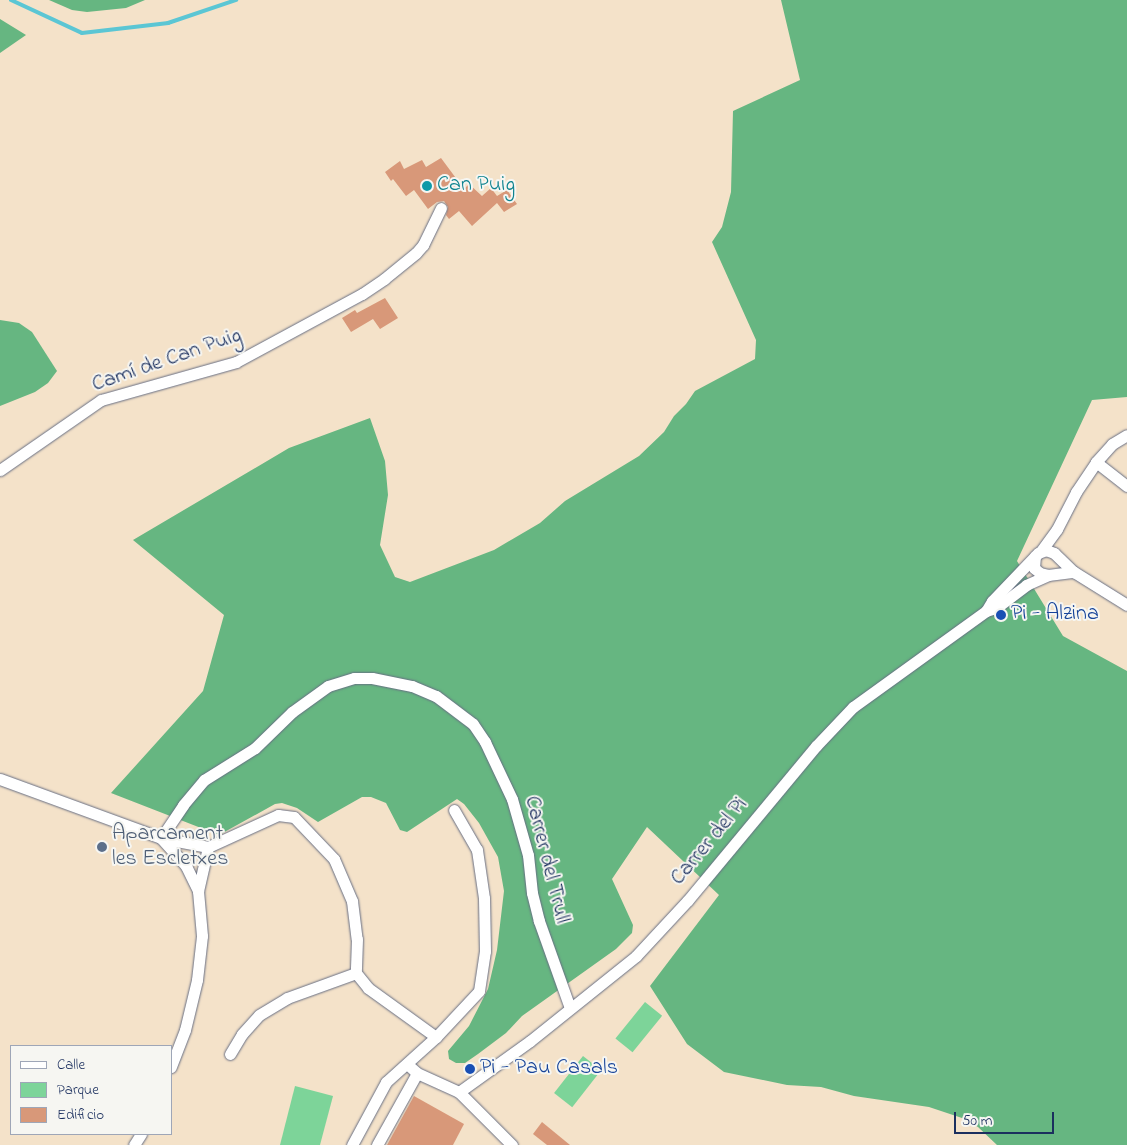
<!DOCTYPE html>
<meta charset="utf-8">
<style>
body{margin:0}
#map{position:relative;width:1127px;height:1145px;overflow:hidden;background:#f4e2c9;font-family:"Indie Flower",sans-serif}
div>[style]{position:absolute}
.green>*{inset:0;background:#7dd499;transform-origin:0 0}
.forest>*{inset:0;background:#66b681}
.stream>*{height:4px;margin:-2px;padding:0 2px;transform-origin:2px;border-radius:2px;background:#5bc6d4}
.building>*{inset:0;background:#d89879}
.roads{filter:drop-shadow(0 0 1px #676e83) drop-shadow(0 0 1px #676e83)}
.minor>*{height:11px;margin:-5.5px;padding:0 5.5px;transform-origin:5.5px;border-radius:5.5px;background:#fff}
.dots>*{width:14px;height:14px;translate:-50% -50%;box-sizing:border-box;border:2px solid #f6f6f2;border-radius:50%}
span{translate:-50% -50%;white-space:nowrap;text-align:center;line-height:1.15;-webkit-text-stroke:4px #f6f6f2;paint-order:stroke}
.culture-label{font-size:22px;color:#0d838f}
.left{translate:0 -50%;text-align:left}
.street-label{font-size:22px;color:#1b2f5e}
.transit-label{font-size:22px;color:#164399}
.service-label{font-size:22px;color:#4e5e75}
.legend{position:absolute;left:10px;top:1045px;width:162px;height:90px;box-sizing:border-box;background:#f6f6f2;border:1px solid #9ea6b7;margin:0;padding:6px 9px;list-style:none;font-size:15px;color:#1b2f5e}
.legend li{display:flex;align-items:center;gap:10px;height:25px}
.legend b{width:25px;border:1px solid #9ea6b7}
.scale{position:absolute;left:954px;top:1112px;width:100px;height:22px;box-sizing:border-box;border:2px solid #1b2f5e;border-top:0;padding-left:6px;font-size:15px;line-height:18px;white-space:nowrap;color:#1b2f5e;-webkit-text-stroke:4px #f6f6f2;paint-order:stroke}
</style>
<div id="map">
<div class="green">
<i style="left:645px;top:1002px;width:22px;height:47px;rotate:39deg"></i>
<i style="left:583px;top:1056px;width:23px;height:47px;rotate:38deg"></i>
<i style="clip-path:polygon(295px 1086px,333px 1096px,320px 1145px,280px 1145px)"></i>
</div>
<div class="forest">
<i style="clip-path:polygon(49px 0,145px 0,126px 8px,87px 12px,72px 10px)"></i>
<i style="clip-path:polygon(781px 0,1127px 0,1127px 397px,1092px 400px,1017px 561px,1063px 636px,1127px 671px,1127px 1145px,997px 1145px,978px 1127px,962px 1118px,929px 1107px,854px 1096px,821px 1087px,787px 1085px,724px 1072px,687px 1044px,650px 986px,719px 895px,647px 827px,612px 879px,633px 925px,632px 933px,616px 949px,522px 1016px,506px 1033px,478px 1054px,465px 1063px,456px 1063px,449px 1059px,448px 1051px,469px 1026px,488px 989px,497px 950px,504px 891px,498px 857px,479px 823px,464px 804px,457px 799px,407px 832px,400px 830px,386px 803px,371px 797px,362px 797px,318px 822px,297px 808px,282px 803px,275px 804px,219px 835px,111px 793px,203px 691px,224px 615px,133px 540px,289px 448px,370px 418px,385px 461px,388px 495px,380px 545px,395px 577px,410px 582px,494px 550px,540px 523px,565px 501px,639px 456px,664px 432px,674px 416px,686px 404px,695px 391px,755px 359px,756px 340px,712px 242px,722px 227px,731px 192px,733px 111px,800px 80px)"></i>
<i style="clip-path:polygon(0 19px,26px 35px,0 53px)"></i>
<i style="clip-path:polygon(0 320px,19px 323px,32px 332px,57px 371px,48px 383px,35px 392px,0 406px)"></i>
</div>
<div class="stream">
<i style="left:11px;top:0;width:78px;rotate:24.9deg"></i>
<i style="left:82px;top:33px;width:87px;rotate:-6.6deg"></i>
<i style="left:168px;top:23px;width:72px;rotate:-18.7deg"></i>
</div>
<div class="building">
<i style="clip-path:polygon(441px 158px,464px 189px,469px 184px,482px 196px,491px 188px,497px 196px,507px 190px,517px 204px,504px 212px,497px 203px,472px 226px,459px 211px,449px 219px,446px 215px,448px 207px,444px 201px,437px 202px,428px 209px,414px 190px,406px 196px,393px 179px,391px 181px,385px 172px,400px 161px,404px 169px,422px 160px,426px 167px)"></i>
<i style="clip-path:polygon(385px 298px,398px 318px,380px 329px,373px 319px,351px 332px,342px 318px,355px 310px,357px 313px)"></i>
<i style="clip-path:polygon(414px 1096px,464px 1124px,453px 1145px,387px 1145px)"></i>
<i style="clip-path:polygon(542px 1122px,570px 1145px,547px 1145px,533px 1134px)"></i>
</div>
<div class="roads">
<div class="minor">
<i style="left:1096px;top:462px;width:39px;rotate:38deg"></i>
<i style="left:0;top:470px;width:123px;rotate:-34.7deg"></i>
<i style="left:101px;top:400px;width:140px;rotate:-15.7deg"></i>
<i style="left:236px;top:362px;width:143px;rotate:-28.4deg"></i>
<i style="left:362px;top:294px;width:27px;rotate:-34deg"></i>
<i style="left:384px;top:279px;width:41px;rotate:-39.1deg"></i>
<i style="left:416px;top:253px;width:11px;rotate:-49deg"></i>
<i style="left:423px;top:245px;width:41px;rotate:-64.1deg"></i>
<i style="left:1041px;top:551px;width:27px;rotate:-54deg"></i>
<i style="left:1057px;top:529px;width:42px;rotate:-62.8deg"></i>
<i style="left:1076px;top:492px;width:36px;rotate:-56deg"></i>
<i style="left:1096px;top:462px;width:24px;rotate:-48deg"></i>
<i style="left:1112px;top:444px;width:17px;rotate:-31deg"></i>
<i style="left:1035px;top:556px;width:12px;rotate:95deg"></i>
<i style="left:1034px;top:568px;width:8px;rotate:40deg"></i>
<i style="left:1040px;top:573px;width:8px;rotate:14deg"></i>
<i style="left:1048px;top:575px;width:26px;rotate:-7deg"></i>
<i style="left:986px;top:611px;width:12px;rotate:-59deg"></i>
<i style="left:992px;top:601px;width:66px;rotate:-46.2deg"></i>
<i style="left:1038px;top:553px;width:9px;rotate:-21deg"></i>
<i style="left:1046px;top:550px;width:9px;rotate:21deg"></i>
<i style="left:1054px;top:553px;width:28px;rotate:44deg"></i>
<i style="left:1074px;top:572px;width:62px;rotate:31.9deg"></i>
<i style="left:0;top:779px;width:171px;rotate:20.1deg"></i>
<i style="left:161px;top:838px;width:48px;rotate:10.8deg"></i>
<i style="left:208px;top:847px;width:77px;rotate:-24.6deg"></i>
<i style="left:278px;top:815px;width:16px;rotate:7deg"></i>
<i style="left:294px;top:817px;width:58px;rotate:46.4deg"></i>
<i style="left:334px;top:859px;width:46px;rotate:66.8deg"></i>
<i style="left:352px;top:901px;width:38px;rotate:83deg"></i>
<i style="left:357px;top:939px;width:34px;rotate:92deg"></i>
<i style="left:356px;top:973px;width:19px;rotate:51deg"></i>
<i style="left:368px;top:988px;width:84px;rotate:35.8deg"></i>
<i style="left:161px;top:838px;width:40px;rotate:-56deg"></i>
<i style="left:183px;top:805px;width:33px;rotate:-50deg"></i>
<i style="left:204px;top:780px;width:60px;rotate:-32.1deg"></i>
<i style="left:255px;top:748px;width:52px;rotate:-44.2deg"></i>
<i style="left:292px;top:712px;width:44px;rotate:-35.8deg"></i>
<i style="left:328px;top:686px;width:27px;rotate:-17deg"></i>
<i style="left:354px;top:678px;width:18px"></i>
<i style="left:372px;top:678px;width:41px;rotate:11.3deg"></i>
<i style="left:412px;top:686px;width:26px;rotate:23deg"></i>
<i style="left:436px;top:696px;width:46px;rotate:37.1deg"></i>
<i style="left:473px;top:724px;width:22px;rotate:56deg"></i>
<i style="left:485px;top:742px;width:63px;rotate:64.7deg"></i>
<i style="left:512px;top:799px;width:58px;rotate:74.1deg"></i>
<i style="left:528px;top:855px;width:38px;rotate:84deg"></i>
<i style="left:532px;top:893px;width:29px;rotate:76deg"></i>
<i style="left:539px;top:921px;width:92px;rotate:70.4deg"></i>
<i style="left:161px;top:838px;width:38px;rotate:48deg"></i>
<i style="left:186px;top:866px;width:28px;rotate:64deg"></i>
<i style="left:198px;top:891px;width:45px;rotate:84.9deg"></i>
<i style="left:202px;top:936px;width:44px;rotate:96.5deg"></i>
<i style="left:197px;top:980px;width:51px;rotate:103.5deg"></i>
<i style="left:185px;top:1030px;width:40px;rotate:111deg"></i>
<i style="left:198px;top:891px;width:45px;rotate:-77.2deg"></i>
<i style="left:230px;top:1054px;width:23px;rotate:-59deg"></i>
<i style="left:242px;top:1034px;width:25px;rotate:-48deg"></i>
<i style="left:259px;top:1015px;width:33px;rotate:-31deg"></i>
<i style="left:287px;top:998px;width:73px;rotate:-19.9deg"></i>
<i style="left:407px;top:1064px;width:13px;rotate:42deg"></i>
<i style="left:417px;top:1073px;width:46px;rotate:24.3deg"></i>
<i style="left:459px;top:1092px;width:75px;rotate:45deg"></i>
<i style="left:459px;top:1092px;width:87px;rotate:-35.7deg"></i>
<i style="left:530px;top:1041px;width:136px;rotate:-38.7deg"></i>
<i style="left:636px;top:956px;width:76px;rotate:-47.1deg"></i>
<i style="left:688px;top:900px;width:200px;rotate:-50.3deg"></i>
<i style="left:816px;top:746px;width:54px;rotate:-46.5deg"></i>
<i style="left:853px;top:707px;width:164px;rotate:-35.8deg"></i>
<i style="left:986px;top:611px;width:10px;rotate:-17deg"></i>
<i style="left:996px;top:608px;width:38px;rotate:-37deg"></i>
<i style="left:1026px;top:585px;width:24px;rotate:-24deg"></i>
<i style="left:134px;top:1145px;width:13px;rotate:-58deg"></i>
<i style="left:352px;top:1145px;width:72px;rotate:-61.6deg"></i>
<i style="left:386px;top:1082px;width:67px;rotate:-42deg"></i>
<i style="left:436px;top:1037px;width:63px;rotate:-46.9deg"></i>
<i style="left:479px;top:991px;width:40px;rotate:-81.5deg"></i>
<i style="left:485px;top:951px;width:53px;rotate:-91.1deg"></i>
<i style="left:484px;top:898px;width:49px;rotate:-98.3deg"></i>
<i style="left:477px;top:850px;width:46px;rotate:-119.9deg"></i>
<i style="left:377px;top:1145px;width:82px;rotate:-60.9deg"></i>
</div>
</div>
<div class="dots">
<i style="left:427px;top:186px;background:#0f9aa8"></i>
<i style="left:1001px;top:615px;background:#1a4fb4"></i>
<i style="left:102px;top:847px;background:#5c6f8a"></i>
<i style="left:470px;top:1069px;background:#1a4fb4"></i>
</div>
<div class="culture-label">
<span class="left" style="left:437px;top:186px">Can Puig</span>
</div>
<div class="street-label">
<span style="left:167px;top:361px;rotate:-19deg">Camí de Can Puig</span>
<span style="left:710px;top:842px;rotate:-50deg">Carrer del Pi</span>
<span style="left:546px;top:860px;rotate:76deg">Carrer del Trull</span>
</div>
<div class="transit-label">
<span class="left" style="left:1011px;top:615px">Pi - Alzina</span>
<span class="left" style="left:480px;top:1069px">Pi - Pau Casals</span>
</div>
<div class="service-label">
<span class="left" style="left:112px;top:847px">Aparcament<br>les Escletxes</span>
</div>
<ul class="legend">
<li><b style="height:6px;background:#fff"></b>Calle</li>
<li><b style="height:14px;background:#7dd499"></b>Parque</li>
<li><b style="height:14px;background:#d89879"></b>Edificio</li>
</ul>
<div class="scale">50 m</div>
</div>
